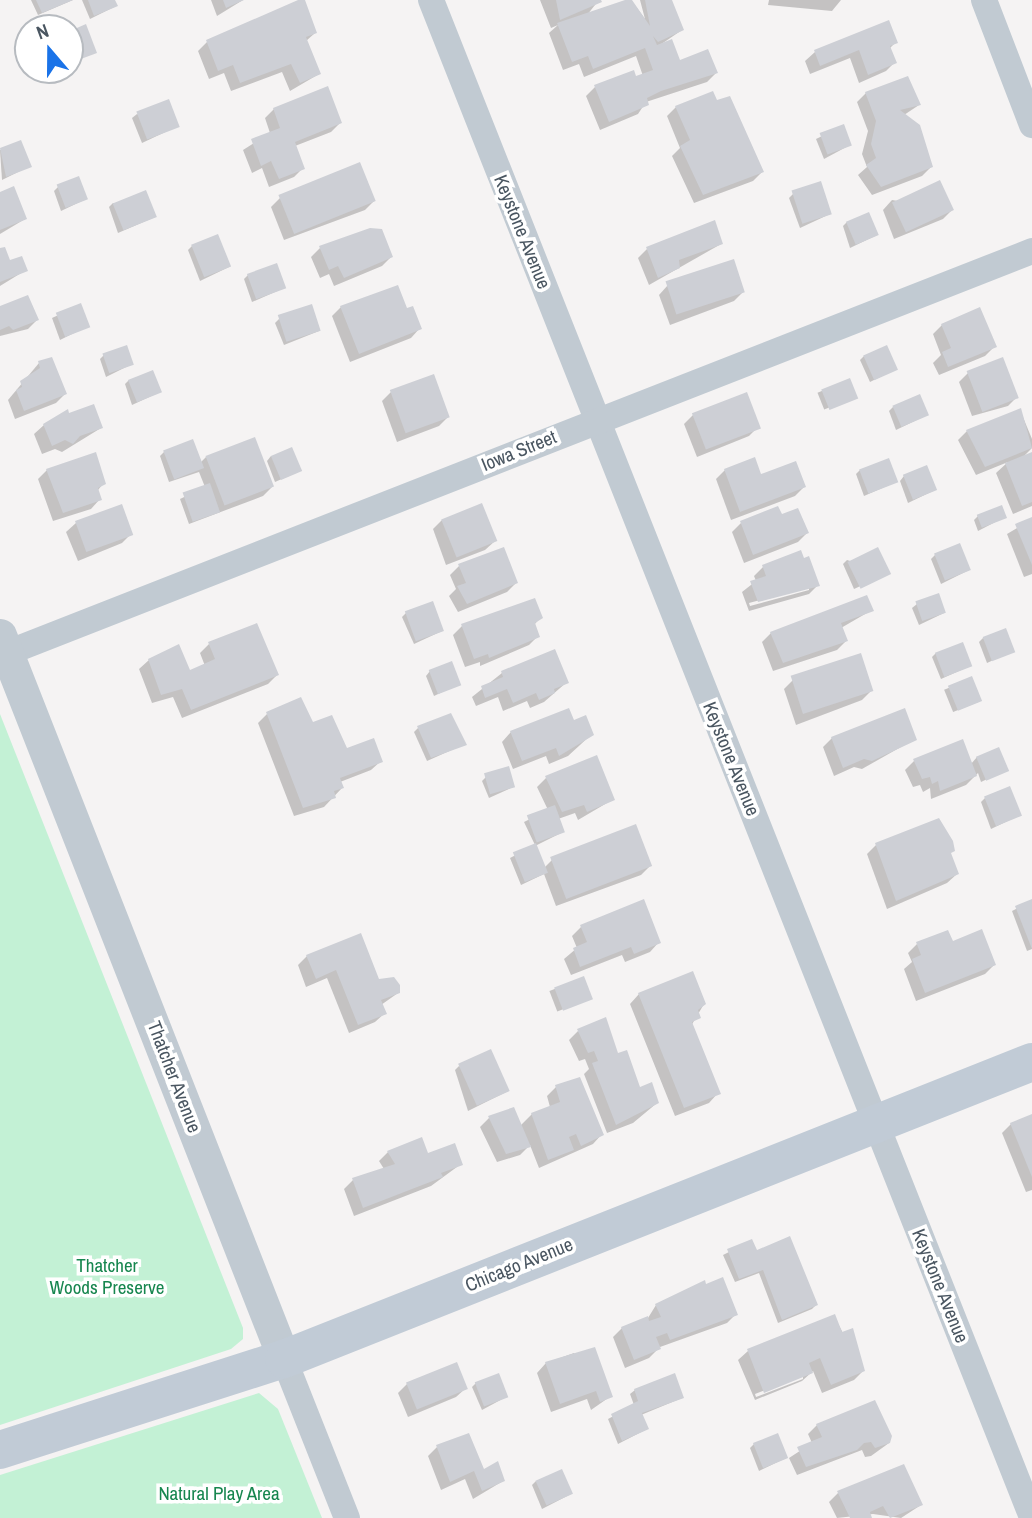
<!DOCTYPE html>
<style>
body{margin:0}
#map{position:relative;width:1032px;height:1518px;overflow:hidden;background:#f5f3f3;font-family:"Archivo Narrow",sans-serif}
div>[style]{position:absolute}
.green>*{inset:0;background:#c3f1d5}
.shadow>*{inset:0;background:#0003;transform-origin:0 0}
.building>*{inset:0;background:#cdcfd5;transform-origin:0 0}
.minor>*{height:26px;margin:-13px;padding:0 13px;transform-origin:13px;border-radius:13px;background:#c1cad2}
.tertiary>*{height:33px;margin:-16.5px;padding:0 16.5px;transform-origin:16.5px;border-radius:16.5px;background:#c1cad2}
.secondary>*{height:38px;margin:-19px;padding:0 19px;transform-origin:19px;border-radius:19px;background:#c1cbd6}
span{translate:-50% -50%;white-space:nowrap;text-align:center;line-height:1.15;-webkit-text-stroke:7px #fff;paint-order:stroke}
.street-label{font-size:19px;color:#4a5661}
.park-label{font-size:19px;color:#17864f}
.north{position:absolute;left:14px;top:14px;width:70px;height:70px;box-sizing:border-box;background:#fff;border:2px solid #b7bbc0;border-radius:50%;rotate:340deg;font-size:19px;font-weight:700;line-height:28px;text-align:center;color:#4a5661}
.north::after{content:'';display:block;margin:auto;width:24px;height:32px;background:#1a73e8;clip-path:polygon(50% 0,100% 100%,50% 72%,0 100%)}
</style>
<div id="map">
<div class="green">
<i style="clip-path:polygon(0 714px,243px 1328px,243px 1339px,231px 1349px,0 1425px)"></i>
<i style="clip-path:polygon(259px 1393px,278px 1409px,322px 1518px,0 1518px,0 1475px)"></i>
</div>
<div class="shadow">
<i style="clip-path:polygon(31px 0,73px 0,38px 15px)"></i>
<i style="clip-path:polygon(82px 0,113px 0,116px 6px,90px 19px)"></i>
<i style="clip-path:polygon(211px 0,243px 0,217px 16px)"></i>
<i style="clip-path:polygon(540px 0,599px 0,587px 15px,631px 0,645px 19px,640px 0,670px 0,682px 30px,660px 45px,679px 63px,716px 73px,707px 82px,646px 102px,638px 114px,600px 130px,586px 96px,595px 87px,643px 76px,636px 56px,584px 77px,579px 64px,563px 70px,549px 33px,558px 25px,551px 28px)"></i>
<i style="clip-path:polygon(769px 0,841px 0,832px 11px,768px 5px)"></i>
<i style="clip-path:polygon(888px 23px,896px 42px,889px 49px,895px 62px,886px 71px,859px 83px,850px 58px,810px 74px,805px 61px,815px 52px)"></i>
<i style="clip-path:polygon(315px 33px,306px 41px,319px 74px,290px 91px,282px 72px,231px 91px,224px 73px,209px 79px,198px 51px,207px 42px)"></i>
<i style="clip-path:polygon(866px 93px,919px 105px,904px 115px,931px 167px,922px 176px,872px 195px,858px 175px,867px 167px,862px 154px,868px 131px,857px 102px)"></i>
<i style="clip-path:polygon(676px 107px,762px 172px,753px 181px,694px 203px,672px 156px,680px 148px,667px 116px)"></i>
<i style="clip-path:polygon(274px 109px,340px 123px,331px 132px,295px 146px,303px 168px,294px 177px,269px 187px,262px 168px,252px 173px,243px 150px,270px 133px,265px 118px)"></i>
<i style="clip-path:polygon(137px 114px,178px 126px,142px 143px,132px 118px)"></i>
<i style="clip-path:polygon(843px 126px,850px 145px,824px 159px,816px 139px)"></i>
<i style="clip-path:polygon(20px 142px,30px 166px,2px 180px,0 150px)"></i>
<i style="clip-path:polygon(58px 187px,86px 199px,61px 211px,54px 191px)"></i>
<i style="clip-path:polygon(0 193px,25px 219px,0 234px)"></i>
<i style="clip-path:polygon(793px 194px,830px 214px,800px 228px,789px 198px)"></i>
<i style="clip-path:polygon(280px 198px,374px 201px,365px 210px,284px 240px,271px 207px)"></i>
<i style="clip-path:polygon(892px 200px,952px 210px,943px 219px,894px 239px,883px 210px)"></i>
<i style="clip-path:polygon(113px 203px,155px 217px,118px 233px,109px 207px)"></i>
<i style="clip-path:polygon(847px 222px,877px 235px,850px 248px,843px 226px)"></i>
<i style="clip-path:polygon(371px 230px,391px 257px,382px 266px,334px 286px,329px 274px,320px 278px,311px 257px,320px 248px)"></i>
<i style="clip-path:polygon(721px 244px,649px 285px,638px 258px,647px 249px)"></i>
<i style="clip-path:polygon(192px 246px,229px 267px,200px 281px,188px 250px)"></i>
<i style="clip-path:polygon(0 250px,9px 262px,26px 270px,0 286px)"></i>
<i style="clip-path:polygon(248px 275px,284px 288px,252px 302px,244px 279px)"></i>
<i style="clip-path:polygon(668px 285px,743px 292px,734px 301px,670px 325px,659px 295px)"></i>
<i style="clip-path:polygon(80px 305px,88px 326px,60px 340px,52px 318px)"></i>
<i style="clip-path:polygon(341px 307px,406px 311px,420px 328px,411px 338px,350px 362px,332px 316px)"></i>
<i style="clip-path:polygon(0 308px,37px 320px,28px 329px,0 336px)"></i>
<i style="clip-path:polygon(279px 319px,319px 331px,284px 345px,275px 323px)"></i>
<i style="clip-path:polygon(942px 325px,994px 347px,985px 356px,939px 375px,933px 363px,941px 355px,933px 334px)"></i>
<i style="clip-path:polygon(104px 355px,132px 364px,106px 377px,100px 359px)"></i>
<i style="clip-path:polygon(864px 356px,896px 369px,870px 382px,860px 360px)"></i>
<i style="clip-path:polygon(39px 363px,65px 394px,56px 403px,15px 419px,8px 400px)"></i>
<i style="clip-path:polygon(968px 373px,1017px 397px,1008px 406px,972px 416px,959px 382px)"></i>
<i style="clip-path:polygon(129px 380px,160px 392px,132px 405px,125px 384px)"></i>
<i style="left:849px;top:380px;width:18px;height:34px;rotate:68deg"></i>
<i style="clip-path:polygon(391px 392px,448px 417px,439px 426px,397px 442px,382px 401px)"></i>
<i style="clip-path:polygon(893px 407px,927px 415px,896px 430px,889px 411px)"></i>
<i style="clip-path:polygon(1020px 410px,1032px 439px,1032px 448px,1023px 457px,1032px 454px,1032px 506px,1013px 514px,996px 473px,1008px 462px,976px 475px,958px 440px,967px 431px)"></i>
<i style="clip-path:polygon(68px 415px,101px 428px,62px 452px,55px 449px,42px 454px,34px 434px,44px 425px)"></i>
<i style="clip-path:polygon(693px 415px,758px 427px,749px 436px,697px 457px,684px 424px)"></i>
<i style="clip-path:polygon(164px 452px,200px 463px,206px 457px,272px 487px,263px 496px,189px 524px,180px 499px,205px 487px,199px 472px,169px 482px,160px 456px)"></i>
<i style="clip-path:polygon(271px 456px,300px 471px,275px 482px,267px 461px)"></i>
<i style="clip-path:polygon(47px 470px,104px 483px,97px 491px,100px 499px,91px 509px,53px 521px,38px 479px)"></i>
<i style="clip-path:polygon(725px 470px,760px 476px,804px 487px,795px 496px,731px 520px,716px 479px)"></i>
<i style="clip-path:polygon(860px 470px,896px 482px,864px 496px,856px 474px)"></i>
<i style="clip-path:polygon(904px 476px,935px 490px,908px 503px,900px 481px)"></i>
<i style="clip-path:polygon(978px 516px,1005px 517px,978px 531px,974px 520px)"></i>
<i style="clip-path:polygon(1032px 519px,1032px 574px,1024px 577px,1007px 534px)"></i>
<i style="clip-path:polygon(442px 520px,495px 541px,485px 550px,446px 565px,433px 529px)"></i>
<i style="clip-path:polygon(76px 523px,131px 534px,122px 543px,78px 561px,66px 532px)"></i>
<i style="clip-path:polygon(741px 523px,807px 533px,798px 542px,744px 563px,732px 532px)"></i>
<i style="clip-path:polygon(935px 555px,969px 570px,941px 584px,931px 559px)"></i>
<i style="clip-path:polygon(evenodd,803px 560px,818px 585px,809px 594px,749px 611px,742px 592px,756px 581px,754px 576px,763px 567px,803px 560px,809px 587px,809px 590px,750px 606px,749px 603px,809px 587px)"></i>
<i style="clip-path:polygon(847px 560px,889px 573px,854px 589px,843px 564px)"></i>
<i style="clip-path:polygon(459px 566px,516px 583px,507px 592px,458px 612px,449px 596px,456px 589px,450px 575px)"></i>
<i style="clip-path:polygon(917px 604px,944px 613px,919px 625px,912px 608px)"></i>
<i style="clip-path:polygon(872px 610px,841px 628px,846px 641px,837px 650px,773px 671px,762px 642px,771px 633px)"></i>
<i style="clip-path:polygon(406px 613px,442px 631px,414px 644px,402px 617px)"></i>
<i style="clip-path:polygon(541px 617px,534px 625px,538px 636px,529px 645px,480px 666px,480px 662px,465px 667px,453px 635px,462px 626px)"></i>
<i style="clip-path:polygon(983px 638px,1013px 651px,987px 663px,979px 642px)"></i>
<i style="clip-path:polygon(209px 644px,277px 675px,268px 684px,182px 718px,173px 697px,152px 703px,139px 669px,149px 660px,190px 672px,205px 666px,200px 653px)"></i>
<i style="clip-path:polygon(554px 651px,567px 682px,544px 702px,530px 708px,527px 701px,503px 711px,498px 697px,476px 706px,472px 697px,502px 673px)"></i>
<i style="clip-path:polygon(936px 653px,970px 666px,941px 679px,932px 657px)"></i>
<i style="clip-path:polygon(430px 671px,459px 684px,434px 696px,426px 676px)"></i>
<i style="left:971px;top:679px;width:24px;height:29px;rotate:68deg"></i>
<i style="clip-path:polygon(793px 680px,871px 691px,862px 700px,796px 725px,784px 689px)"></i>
<i style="clip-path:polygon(267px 714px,312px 724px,346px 751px,381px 761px,371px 770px,340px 782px,342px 788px,324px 807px,294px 816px,258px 723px)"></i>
<i style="clip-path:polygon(573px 722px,592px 734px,568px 756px,549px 764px,546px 756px,513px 769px,502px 742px,511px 732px)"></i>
<i style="clip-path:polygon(418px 728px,465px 744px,427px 761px,414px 732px)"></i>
<i style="clip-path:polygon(832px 738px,915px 739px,862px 769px,854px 767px,834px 776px,823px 747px)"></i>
<i style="clip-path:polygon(962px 741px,971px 764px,977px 757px,1006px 770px,981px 782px,978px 773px,966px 785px,931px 799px,930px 788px,923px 792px,920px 785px,913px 787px,905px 770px,914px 761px)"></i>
<i style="clip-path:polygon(486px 777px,513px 787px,489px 798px,482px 781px)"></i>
<i style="clip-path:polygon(546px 778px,612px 800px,578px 820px,575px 813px,558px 819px,563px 832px,535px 846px,544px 868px,552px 860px,650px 866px,641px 875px,556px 906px,544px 874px,521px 885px,510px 858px,535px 845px,524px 822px,548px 810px,537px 787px)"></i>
<i style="clip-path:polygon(985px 798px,1020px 815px,991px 829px,981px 802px)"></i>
<i style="clip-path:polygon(876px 845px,949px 854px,957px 874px,947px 883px,887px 909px,867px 854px)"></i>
<i style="clip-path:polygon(1032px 901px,1032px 949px,1027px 951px,1012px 911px)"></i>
<i style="clip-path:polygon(581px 927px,659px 942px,650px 952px,625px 962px,622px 955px,571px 975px,564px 959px,577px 948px,572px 936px)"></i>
<i style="clip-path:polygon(952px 943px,994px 965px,985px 974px,916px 1001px,904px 969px,912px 962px,908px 953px,917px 944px)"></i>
<i style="clip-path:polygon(307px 956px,398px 993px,381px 1005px,385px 1013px,375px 1022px,349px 1033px,327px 978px,306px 987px,298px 965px)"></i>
<i style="left:583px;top:978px;width:22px;height:36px;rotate:69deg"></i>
<i style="clip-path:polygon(639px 994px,704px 1004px,691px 1026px,718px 1093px,709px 1103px,675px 1116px,630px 1004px)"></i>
<i style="clip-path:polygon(578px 1031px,616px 1055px,639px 1090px,657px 1103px,633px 1123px,607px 1133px,584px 1074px,589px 1069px,585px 1059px,579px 1061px,569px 1040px)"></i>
<i style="clip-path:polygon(459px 1066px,508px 1091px,468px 1111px,455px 1070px)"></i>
<i style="clip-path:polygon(556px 1087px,602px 1134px,593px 1144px,539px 1168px,530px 1145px,520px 1155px,497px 1162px,480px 1127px,489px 1118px,520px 1126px,532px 1114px,550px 1107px,547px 1096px)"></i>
<i style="clip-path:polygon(1032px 1118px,1032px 1190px,1026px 1192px,1002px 1133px,1011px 1124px)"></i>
<i style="clip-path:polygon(388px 1152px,461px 1164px,431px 1186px,354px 1216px,344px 1189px,353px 1180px,384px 1169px,379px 1161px)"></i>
<i style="clip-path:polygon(751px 1241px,756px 1252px,816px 1305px,812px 1309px,778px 1323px,759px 1273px,735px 1282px,723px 1255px)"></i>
<i style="clip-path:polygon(656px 1305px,736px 1314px,727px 1323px,660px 1347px,649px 1358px,625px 1368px,613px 1337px,622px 1328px,648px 1318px)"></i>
<i style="clip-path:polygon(evenodd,834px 1316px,863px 1371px,854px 1380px,822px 1393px,813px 1371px,802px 1381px,755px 1400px,738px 1360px,748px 1351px,834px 1316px,803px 1375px,803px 1379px,756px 1397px,755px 1394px,803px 1375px)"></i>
<i style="clip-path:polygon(574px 1353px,611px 1396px,591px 1410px,587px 1399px,551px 1412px,537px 1373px,546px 1363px)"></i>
<i style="clip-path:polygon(476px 1383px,506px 1397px,482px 1410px,472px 1387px)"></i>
<i style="clip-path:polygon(407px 1384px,466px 1388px,456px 1397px,408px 1417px,398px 1393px)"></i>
<i style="clip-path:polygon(635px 1390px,682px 1398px,641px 1415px,647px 1429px,618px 1444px,608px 1419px,634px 1405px,630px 1394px)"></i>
<i style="clip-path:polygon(817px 1425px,889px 1443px,871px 1456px,865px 1457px,862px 1450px,797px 1475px,789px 1458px,812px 1443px,808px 1434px)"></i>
<i style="clip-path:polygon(754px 1444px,786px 1458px,759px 1471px,750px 1448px)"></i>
<i style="clip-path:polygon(437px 1447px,483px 1471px,503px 1481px,473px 1499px,465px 1479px,441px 1490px,428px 1456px)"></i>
<i style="clip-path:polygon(536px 1481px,571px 1494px,542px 1509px,532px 1485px)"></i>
<i style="clip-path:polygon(838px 1493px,921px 1505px,901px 1518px,873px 1514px,837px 1518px,829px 1502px)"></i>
</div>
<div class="building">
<i style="clip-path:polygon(36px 0,73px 0,42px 13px)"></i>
<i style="clip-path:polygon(88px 0,115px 0,118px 6px,94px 16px)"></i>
<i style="clip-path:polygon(223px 0,244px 0,226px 8px)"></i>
<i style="clip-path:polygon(298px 0,305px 0,317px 33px,306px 37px,321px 74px,300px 83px,291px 64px,240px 83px,233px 65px,218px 71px,206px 40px)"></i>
<i style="clip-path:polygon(556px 0,601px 0,602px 2px,560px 20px)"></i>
<i style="clip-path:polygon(625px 0,632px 0,650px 26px,645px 0,672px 0,684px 30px,658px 42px,653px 36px,657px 45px,672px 39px,680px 60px,708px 49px,718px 73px,661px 91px,647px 98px,649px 105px,609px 122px,594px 85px,634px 70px,636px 76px,653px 70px,645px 48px,593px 69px,588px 56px,572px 62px,557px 23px)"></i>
<i style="clip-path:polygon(889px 20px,898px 43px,890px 46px,897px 63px,868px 75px,859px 50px,820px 66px,814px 50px)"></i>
<i style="clip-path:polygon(86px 24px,97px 53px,70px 63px,70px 31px)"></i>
<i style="clip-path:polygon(908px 76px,921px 105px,900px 110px,920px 125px,933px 167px,881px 187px,866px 165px,876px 158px,871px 144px,876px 121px,865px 92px)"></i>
<i style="clip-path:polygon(328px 86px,342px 123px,295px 142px,305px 169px,279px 179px,271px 161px,261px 166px,251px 139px,280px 128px,273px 108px)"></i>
<i style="clip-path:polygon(713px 91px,717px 100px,730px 96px,764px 172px,703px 195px,680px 146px,690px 140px,675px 106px)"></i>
<i style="left:169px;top:99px;width:30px;height:35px;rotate:69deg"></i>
<i style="left:844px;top:124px;width:23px;height:26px;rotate:70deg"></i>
<i style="clip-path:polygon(21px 140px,32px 167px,6px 177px,0 148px)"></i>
<i style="left:360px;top:162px;width:42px;height:88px;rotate:68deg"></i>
<i style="left:79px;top:176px;width:25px;height:24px;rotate:69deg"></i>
<i style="left:940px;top:180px;width:33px;height:53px;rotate:65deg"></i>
<i style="left:821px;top:181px;width:35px;height:31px;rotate:72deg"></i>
<i style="clip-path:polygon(14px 186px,27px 219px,0 230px,0 192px)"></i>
<i style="left:146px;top:190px;width:29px;height:36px;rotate:68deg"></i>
<i style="left:869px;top:212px;width:25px;height:25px;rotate:67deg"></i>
<i style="clip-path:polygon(715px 220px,723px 244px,679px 260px,680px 268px,658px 278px,646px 247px)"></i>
<i style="clip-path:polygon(370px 228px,382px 229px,393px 257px,344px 278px,338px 266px,329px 270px,319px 246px)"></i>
<i style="left:218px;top:234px;width:35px;height:29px;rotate:68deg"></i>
<i style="clip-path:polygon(5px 247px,10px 260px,22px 256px,28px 271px,0 282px,0 248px)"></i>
<i style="left:734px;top:259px;width:35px;height:72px;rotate:72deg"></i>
<i style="left:277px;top:263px;width:27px;height:32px;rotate:70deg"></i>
<i style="clip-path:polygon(398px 285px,407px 308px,413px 306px,422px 329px,359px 354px,340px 306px)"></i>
<i style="clip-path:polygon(28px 295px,39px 320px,13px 330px,9px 326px,0 330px,0 306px)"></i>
<i style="left:81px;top:303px;width:26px;height:27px;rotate:69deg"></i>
<i style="left:312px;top:304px;width:28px;height:36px;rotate:72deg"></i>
<i style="clip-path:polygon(980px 307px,997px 347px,948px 367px,942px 352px,951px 348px,941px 324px)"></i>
<i style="left:127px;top:345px;width:21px;height:26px;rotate:71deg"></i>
<i style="left:887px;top:345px;width:27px;height:26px;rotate:66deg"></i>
<i style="clip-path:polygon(52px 357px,67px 394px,24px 411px,16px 390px,22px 387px,20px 381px,40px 368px,38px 361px)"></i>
<i style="left:1003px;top:357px;width:44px;height:39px;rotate:69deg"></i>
<i style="left:153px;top:370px;width:24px;height:27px;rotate:68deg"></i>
<i style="left:434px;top:374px;width:46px;height:47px;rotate:70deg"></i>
<i style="left:850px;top:378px;width:22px;height:31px;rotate:68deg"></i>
<i style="left:747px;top:392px;width:39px;height:59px;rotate:69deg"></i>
<i style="left:920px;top:394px;width:23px;height:30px;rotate:67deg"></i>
<i style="clip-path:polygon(94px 404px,103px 428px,80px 436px,73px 444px,65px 440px,52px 446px,43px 424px,68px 409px,69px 413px)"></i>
<i style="clip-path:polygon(1021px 408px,1032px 448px,985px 467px,966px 430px)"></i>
<i style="left:255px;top:437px;width:53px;height:53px;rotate:69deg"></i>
<i style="left:193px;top:439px;width:31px;height:32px;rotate:69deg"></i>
<i style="left:292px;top:447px;width:26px;height:23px;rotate:67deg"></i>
<i style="clip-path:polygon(96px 452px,106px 484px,98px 488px,102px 500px,63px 513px,46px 469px)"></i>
<i style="clip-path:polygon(1032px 452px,1032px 502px,1022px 506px,1005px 463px)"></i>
<i style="clip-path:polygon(755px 457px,761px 474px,796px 461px,806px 487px,740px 512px,724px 469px)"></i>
<i style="left:889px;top:458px;width:26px;height:32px;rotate:69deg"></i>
<i style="left:927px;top:465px;width:27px;height:26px;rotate:68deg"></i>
<i style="left:210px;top:483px;width:31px;height:29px;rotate:71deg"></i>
<i style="left:482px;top:503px;width:41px;height:44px;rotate:68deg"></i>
<i style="left:122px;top:504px;width:33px;height:50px;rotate:70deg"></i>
<i style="left:1002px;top:505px;width:14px;height:27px;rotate:69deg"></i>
<i style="clip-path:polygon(778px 506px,782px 514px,798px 508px,809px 533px,753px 555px,740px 521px)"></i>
<i style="clip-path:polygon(1032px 517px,1032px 565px,1015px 524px)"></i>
<i style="left:960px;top:543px;width:29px;height:28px;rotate:68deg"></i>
<i style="clip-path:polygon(504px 547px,518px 583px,467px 604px,457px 586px,466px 583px,458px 564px)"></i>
<i style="left:878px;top:547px;width:30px;height:34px;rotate:64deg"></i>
<i style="clip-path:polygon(801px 550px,804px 558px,809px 556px,820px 586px,758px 602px,750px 581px,766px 576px,762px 565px)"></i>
<i style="left:939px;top:593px;width:21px;height:25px;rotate:71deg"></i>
<i style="clip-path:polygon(867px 595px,874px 611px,841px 623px,848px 641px,783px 663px,770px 632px)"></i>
<i style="clip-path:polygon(535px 598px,543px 618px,535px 623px,540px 637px,489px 658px,488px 654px,474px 659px,461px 624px)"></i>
<i style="left:433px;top:601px;width:32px;height:30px;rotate:70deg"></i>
<i style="clip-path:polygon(257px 623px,279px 675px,191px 710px,182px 689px,161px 695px,148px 659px,179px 644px,190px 670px,215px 659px,208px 642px)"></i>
<i style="left:1006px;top:628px;width:26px;height:25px;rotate:69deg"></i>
<i style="left:963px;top:642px;width:26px;height:30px;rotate:69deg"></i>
<i style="clip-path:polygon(555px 649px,569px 683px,554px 689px,555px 693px,539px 700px,536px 693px,513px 703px,507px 689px,485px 698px,481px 686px,503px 677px,501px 671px)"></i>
<i style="left:861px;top:653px;width:40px;height:74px;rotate:72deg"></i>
<i style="left:452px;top:661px;width:26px;height:25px;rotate:69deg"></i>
<i style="left:972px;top:676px;width:27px;height:26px;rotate:68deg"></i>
<i style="clip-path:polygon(301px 697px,313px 722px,332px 715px,347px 748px,374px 738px,383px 762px,340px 778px,344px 788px,334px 791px,336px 798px,303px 808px,266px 712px)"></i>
<i style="clip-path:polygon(569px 708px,574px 720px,586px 715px,594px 735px,559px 756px,556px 748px,522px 761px,510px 731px)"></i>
<i style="clip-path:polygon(905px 708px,917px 740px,872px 761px,864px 759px,843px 768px,831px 737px)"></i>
<i style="clip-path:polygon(451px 713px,467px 745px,431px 758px,417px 726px)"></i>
<i style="clip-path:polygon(963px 739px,977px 776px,940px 791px,938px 781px,932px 784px,930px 777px,922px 779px,913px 759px)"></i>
<i style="left:999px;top:747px;width:26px;height:25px;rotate:67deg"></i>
<i style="clip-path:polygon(597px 755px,615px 800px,587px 812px,584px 805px,562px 812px,545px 776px)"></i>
<i style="left:509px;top:766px;width:22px;height:26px;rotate:74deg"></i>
<i style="left:1010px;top:786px;width:32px;height:28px;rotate:68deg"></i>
<i style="left:555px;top:805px;width:29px;height:30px;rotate:70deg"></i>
<i style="clip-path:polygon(939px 818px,953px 841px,955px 851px,951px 853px,959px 874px,896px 901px,875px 843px)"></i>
<i style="left:636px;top:824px;width:45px;height:92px;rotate:69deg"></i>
<i style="left:536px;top:843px;width:32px;height:25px;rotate:68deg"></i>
<i style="clip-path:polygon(644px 899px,661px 943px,634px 954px,631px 947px,580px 967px,573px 948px,587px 942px,580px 925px)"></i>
<i style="clip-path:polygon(1032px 899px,1032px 949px,1015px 906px)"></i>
<i style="clip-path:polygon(982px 929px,996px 965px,925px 993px,912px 959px,921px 955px,916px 942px,948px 930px,953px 941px)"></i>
<i style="clip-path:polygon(361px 933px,379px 979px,394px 977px,400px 985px,400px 993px,381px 1000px,387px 1014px,358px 1025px,336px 970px,316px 979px,306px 955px)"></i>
<i style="clip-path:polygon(693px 971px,706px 1004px,698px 1010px,701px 1018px,692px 1022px,721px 1094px,684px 1108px,638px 993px)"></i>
<i style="left:584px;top:976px;width:25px;height:32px;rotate:69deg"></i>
<i style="clip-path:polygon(606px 1017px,618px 1053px,627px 1050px,640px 1087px,652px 1082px,659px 1103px,616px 1125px,592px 1063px,598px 1061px,594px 1051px,588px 1053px,577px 1029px)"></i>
<i style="left:491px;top:1049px;width:46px;height:36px;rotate:66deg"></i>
<i style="clip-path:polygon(580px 1077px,604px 1135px,581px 1146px,576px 1134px,569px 1137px,574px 1150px,548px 1160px,531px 1113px,560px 1102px,555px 1085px)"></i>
<i style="clip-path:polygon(514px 1107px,531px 1147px,506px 1154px,488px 1116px)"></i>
<i style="clip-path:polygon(1032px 1114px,1032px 1177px,1010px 1123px)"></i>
<i style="clip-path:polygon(422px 1137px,428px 1153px,455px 1143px,463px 1165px,441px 1173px,443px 1177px,363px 1208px,352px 1178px,395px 1164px,387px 1151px)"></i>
<i style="clip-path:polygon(790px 1236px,818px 1305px,782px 1320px,763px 1270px,739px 1279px,727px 1249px,752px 1239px,757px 1250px)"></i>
<i style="clip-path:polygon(723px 1277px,738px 1315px,670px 1340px,667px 1333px,656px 1337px,661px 1349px,634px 1360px,621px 1327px,648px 1316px,649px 1321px,661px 1317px,655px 1304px,705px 1280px,706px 1284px)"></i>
<i style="clip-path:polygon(835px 1314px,842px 1332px,853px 1328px,865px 1371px,831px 1385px,820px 1358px,809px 1363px,813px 1373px,764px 1393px,747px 1349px)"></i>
<i style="clip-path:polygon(595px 1347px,613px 1397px,600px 1402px,596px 1391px,560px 1404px,545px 1362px)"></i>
<i style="left:457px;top:1362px;width:29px;height:55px;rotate:68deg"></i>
<i style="left:499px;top:1373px;width:26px;height:26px;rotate:69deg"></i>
<i style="clip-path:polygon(675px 1373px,684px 1398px,642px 1413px,649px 1429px,622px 1441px,611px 1414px,638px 1401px,634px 1389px)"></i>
<i style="clip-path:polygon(875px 1400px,892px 1436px,890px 1443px,875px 1448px,871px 1442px,864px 1443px,857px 1450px,806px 1467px,797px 1447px,822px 1437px,816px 1424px)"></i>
<i style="clip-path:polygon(469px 1433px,484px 1469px,498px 1461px,505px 1481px,482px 1491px,474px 1471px,450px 1482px,436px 1445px)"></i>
<i style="left:778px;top:1433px;width:27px;height:27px;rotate:68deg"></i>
<i style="clip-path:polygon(904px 1464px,923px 1505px,890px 1518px,883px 1506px,870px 1512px,872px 1518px,850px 1518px,837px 1491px)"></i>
<i style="left:562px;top:1469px;width:27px;height:29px;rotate:66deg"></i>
</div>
<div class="minor">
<i style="left:431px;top:0;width:1632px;rotate:68.39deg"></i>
<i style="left:984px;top:0;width:134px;rotate:69deg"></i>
<i style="left:7px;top:653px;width:1101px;rotate:-21.41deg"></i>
<i style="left:284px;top:1359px;width:171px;rotate:68.4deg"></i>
</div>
<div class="tertiary">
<i style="left:0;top:635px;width:778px;rotate:68.58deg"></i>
</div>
<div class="secondary">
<i style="left:0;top:1450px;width:298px;rotate:-17.8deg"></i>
<i style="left:284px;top:1359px;width:805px;rotate:-21.66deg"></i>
</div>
<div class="street-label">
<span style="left:522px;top:232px;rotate:68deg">Keystone Avenue</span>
<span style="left:519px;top:451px;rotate:-22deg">Iowa Street</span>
<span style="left:731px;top:759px;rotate:68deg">Keystone Avenue</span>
<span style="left:174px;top:1077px;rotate:69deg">Thatcher Avenue</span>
<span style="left:519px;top:1265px;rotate:-22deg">Chicago Avenue</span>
<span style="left:940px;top:1286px;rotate:68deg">Keystone Avenue</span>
</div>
<div class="park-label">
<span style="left:107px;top:1277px">Thatcher<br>Woods Preserve</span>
<span style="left:219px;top:1494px">Natural Play Area</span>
</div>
<div class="north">N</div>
</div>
